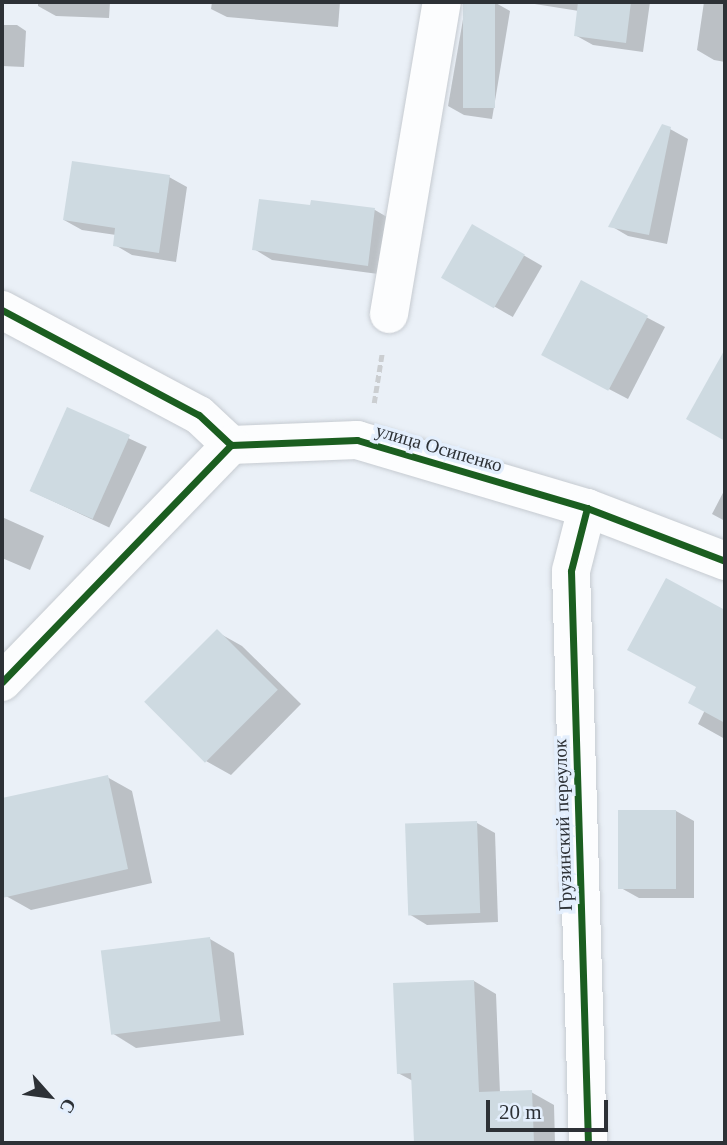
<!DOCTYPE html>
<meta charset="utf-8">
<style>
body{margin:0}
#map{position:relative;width:727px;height:1145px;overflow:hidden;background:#eaf0f7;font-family:"Times New Roman",serif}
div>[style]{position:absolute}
.shadow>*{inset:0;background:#0003;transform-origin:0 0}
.building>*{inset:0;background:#cedae1;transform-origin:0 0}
.path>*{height:4.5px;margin-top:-2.25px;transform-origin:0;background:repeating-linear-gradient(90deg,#cbced1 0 7px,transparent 0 10.5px)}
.roads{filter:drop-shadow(0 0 2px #c6cbd1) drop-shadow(0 0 2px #c6cbd1)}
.minor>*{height:38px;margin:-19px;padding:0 19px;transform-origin:19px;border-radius:19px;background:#fcfdfe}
.cycleway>*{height:7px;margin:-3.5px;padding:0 3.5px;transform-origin:3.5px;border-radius:3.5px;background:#1b5e20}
span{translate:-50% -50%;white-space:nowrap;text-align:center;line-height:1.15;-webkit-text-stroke:7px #e4effd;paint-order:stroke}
.street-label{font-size:19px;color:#2d3136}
.frame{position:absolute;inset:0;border:4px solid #2d3136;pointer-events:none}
.north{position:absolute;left:14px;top:1061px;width:70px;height:70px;-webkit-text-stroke:5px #e4effd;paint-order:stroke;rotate:118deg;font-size:19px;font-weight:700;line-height:28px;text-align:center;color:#2d3136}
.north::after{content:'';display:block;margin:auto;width:24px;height:32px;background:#2d3136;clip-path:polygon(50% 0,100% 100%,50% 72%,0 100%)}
.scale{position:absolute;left:486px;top:1100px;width:122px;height:32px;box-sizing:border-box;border:4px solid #2d3136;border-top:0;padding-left:9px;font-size:21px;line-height:24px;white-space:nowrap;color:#2d3136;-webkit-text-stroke:5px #e4effd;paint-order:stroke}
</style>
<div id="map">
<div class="shadow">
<i style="clip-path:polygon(38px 2px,110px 2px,109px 18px,56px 16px,38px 6px)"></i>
<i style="clip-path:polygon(212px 2px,340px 2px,338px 27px,227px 17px,211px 9px)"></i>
<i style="clip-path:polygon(466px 2px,494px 2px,510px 11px,492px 119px,464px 115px,448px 106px)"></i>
<i style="clip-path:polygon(522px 2px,650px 2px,643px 52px,593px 45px,575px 35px,579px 11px)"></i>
<i style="clip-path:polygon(704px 2px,725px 2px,725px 62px,714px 60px,697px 50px)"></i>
<i style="clip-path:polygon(2px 25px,17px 25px,26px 31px,24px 67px,2px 66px)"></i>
<i style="clip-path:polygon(670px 129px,688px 139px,667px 244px,628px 236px,611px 226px)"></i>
<i style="clip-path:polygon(169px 177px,187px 187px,176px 262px,132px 255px,115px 245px,116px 235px,82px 230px,64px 220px)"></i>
<i style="clip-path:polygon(312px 202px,375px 210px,392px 220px,386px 275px,272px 260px,254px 249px,312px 207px)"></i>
<i style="left:473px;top:226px;width:80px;height:59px;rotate:30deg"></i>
<i style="clip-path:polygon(581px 283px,665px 327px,628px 399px,561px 364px)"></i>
<i style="left:68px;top:410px;width:87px;height:89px;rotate:25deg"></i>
<i style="clip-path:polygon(725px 489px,725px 521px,712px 514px)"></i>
<i style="clip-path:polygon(2px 517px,44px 536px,30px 570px,2px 558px)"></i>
<i style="clip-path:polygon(666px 581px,725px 612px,725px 739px,698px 724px,705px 710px)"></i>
<i style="clip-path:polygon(217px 632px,242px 646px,301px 704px,231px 775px,206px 761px,148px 703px)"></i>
<i style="clip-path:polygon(107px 777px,132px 791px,152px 883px,31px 910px,6px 896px,2px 876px,2px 800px)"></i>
<i style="clip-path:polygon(676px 811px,694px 821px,694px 898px,639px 898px,621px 888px)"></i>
<i style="clip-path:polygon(477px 823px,495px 833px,498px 922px,427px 925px,409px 914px)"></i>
<i style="clip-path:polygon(210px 939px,234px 953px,244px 1035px,136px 1048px,112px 1033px)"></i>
<i style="clip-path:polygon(474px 981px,496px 994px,500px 1093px,531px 1092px,554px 1105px,555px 1143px,415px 1143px,413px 1081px,398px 1073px)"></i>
</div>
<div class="building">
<i style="left:463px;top:2px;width:32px;height:106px"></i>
<i style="clip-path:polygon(578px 2px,631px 2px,626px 43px,574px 36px)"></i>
<i style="clip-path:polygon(662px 124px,671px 127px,649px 235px,608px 227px)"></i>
<i style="clip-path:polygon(72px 161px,170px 175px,159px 253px,113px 246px,115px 228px,63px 220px)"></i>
<i style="clip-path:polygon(259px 199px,310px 205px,311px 200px,375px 208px,368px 266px,252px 250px)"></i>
<i style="left:472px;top:224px;width:61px;height:62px;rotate:30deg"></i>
<i style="left:581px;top:280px;width:76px;height:85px;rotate:28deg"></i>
<i style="clip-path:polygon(725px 349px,725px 441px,686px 419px)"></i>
<i style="left:67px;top:407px;width:69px;height:92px;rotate:24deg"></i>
<i style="clip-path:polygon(666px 578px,725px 610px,725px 723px,688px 703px,696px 687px,627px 650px)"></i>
<i style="left:217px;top:629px;width:86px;height:103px;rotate:45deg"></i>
<i style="clip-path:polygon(108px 775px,128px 869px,2px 898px,2px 798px)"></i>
<i style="left:618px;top:810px;width:58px;height:79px"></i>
<i style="left:477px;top:821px;width:92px;height:72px;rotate:88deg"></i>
<i style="left:210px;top:937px;width:85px;height:110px;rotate:83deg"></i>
<i style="clip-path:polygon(474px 980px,479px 1092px,532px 1090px,534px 1143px,414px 1143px,411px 1073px,397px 1074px,393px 983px)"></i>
</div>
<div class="path">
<i style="left:374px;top:403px;width:51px;rotate:-80.9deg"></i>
</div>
<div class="roads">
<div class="minor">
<i style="left:2px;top:310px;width:223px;rotate:28.1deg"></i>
<i style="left:199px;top:415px;width:44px;rotate:43.2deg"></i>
<i style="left:231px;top:445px;width:126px;rotate:-2.3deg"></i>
<i style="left:357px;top:440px;width:240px;rotate:16.5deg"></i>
<i style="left:587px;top:508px;width:148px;rotate:21deg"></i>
<i style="left:389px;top:314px;width:316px;rotate:-80.4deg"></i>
<i style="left:587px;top:508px;width:65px;rotate:104.3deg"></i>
<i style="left:571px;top:571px;width:572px;rotate:88.3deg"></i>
<i style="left:2px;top:682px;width:330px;rotate:-46deg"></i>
</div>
</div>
<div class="cycleway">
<i style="left:2px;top:310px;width:223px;rotate:28.1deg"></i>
<i style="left:199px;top:415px;width:44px;rotate:43.2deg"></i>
<i style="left:231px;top:445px;width:126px;rotate:-2.3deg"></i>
<i style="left:357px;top:440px;width:240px;rotate:16.5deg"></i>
<i style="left:587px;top:508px;width:148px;rotate:21deg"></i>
<i style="left:587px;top:508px;width:65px;rotate:104.3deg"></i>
<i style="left:571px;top:571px;width:572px;rotate:88.3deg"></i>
<i style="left:2px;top:682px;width:330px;rotate:-46deg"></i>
</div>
<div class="street-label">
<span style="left:439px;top:448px;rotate:16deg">улица Осипенко</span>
<span style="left:563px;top:825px;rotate:-92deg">Грузинский переулок</span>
</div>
<div class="frame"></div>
<div class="north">С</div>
<div class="scale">20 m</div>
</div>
